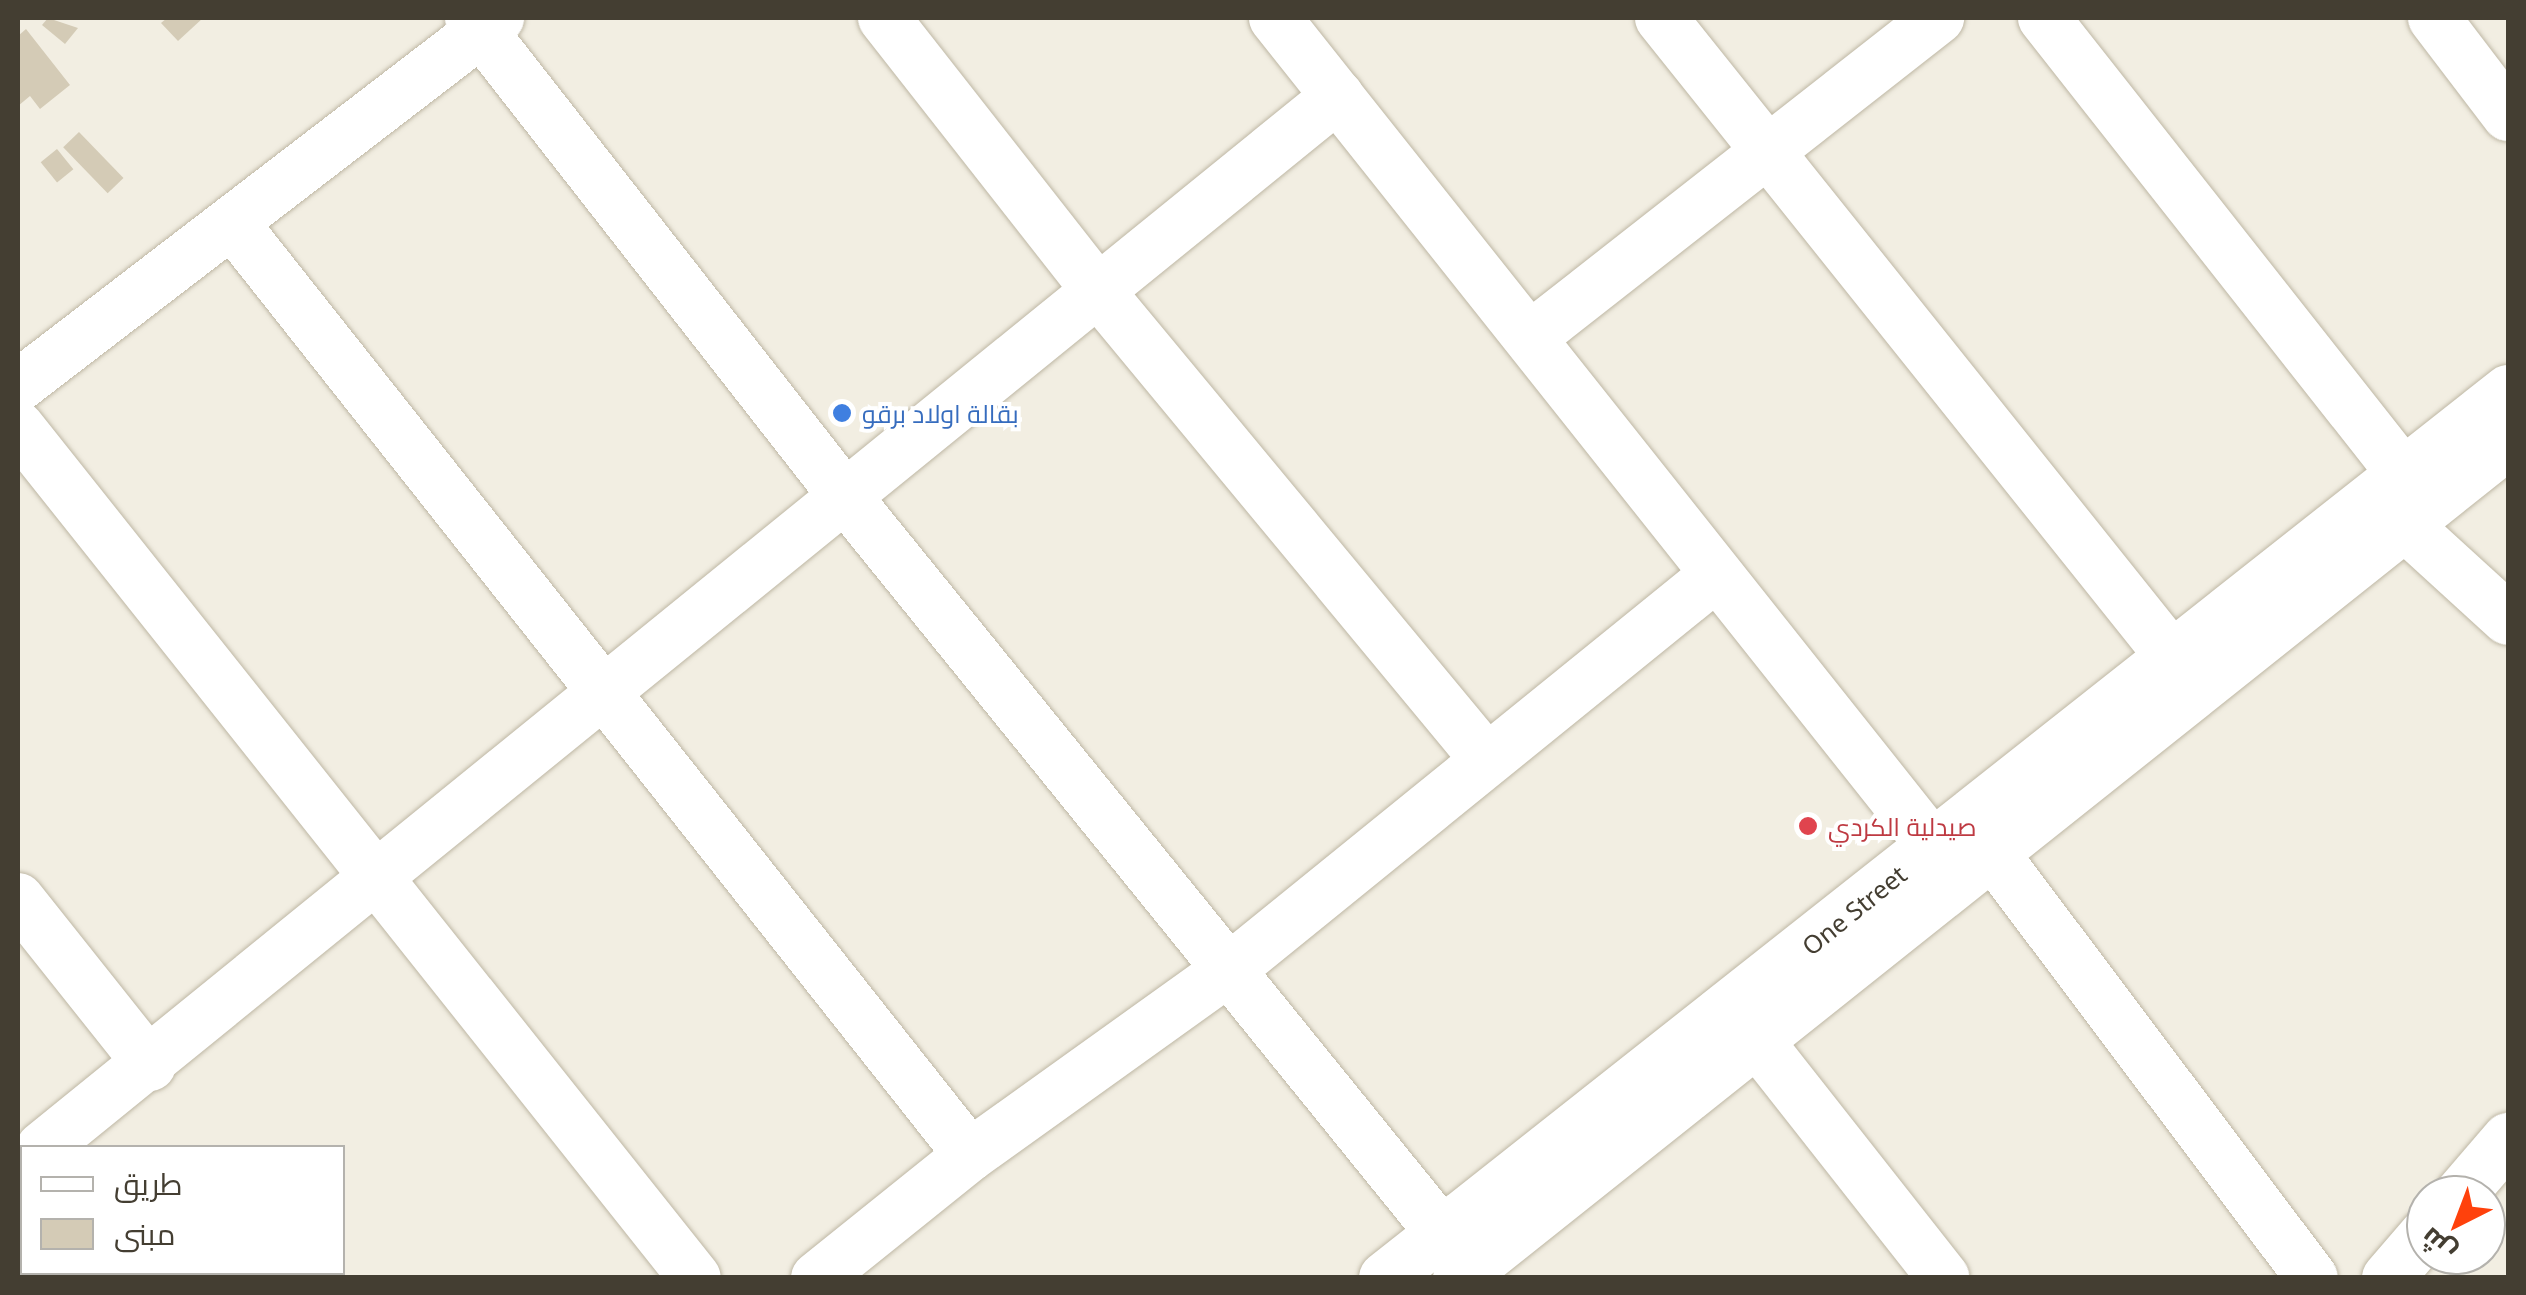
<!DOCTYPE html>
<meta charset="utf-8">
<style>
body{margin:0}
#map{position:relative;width:2526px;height:1295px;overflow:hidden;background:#f2eee2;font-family:"Noto Sans",Cairo,sans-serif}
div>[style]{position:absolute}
.building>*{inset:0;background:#d4cbb6;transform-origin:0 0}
.roads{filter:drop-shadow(0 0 2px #beb7a4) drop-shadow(0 0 2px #beb7a4)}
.minor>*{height:52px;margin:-26px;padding:0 26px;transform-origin:26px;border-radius:26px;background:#fff}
.dots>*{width:28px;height:28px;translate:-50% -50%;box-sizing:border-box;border:5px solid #fff;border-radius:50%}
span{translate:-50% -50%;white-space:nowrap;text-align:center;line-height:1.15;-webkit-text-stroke:8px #fff;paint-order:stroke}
.shop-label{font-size:25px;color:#366cbe}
.left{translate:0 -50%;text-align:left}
.health-label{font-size:25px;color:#be3a42}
.street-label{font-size:25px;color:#443e32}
.frame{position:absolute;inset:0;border:20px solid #443e32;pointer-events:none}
.legend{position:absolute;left:20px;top:1145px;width:325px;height:130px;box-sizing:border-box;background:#fff;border:2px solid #b4b2ad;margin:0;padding:12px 18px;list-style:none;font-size:30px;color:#443e32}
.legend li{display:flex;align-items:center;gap:20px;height:50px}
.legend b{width:50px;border:2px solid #b4b2ad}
.north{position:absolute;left:2406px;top:1175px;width:100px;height:100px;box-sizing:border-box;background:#fff;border:2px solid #b4b2ad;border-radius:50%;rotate:222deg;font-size:28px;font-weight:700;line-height:40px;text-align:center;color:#443e32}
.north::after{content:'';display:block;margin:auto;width:35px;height:45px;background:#ff410c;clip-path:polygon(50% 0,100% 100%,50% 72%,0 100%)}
</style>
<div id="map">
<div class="building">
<i style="clip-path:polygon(48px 18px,78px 28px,65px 44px,42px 25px)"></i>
<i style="clip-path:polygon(167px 18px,203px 18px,178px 41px,161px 23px)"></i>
<i style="clip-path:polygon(26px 29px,70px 85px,40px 109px,30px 96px,18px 106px,18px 36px)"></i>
<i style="left:79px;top:132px;width:64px;height:22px;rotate:46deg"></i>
<i style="left:57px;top:149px;width:26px;height:21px;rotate:51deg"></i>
</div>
<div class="roads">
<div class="minor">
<i style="left:471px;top:18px;width:606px;rotate:51.98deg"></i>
<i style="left:844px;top:495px;width:948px;rotate:50.99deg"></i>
<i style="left:884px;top:18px;width:348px;rotate:51.9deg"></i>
<i style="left:1099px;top:292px;width:605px;rotate:50.36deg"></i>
<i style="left:1275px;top:18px;width:1058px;rotate:51.53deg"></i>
<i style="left:1661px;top:18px;width:818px;rotate:51.35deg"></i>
<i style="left:2044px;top:18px;width:582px;rotate:51.77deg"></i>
<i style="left:2434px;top:18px;width:122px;rotate:52.7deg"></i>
<i style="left:234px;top:225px;width:1186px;rotate:51.64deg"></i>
<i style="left:1532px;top:336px;width:516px;rotate:-38.07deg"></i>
<i style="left:18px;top:386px;width:605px;rotate:-37.48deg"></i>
<i style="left:18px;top:427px;width:1087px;rotate:51.5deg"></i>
<i style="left:2405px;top:525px;width:139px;rotate:42.4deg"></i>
<i style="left:1994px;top:855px;width:529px;rotate:53.07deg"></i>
<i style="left:18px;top:899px;width:212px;rotate:51.5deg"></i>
<i style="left:1758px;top:1042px;width:300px;rotate:51.8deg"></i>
<i style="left:42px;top:1148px;width:1669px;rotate:-39.07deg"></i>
<i style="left:2460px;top:1195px;width:74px;rotate:-49.4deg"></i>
<i style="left:817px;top:1278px;width:196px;rotate:-38.8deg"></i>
<i style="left:970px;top:1155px;width:320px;rotate:-35.6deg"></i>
<i style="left:1230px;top:969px;width:626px;rotate:-39.03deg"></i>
<i style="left:1385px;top:1278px;width:1431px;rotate:-38.3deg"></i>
<i style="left:1459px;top:1278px;width:1341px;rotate:-38.52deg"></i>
<i style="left:2388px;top:1278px;width:58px;rotate:-49.2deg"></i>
</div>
</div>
<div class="dots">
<i style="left:842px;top:413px;background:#3f7fe0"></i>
<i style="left:1808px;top:826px;background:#e0444e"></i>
</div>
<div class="shop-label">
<span class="left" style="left:862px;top:413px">بقالة اولاد برقو</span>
</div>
<div class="health-label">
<span class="left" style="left:1828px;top:826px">صيدلية الكردي</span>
</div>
<div class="street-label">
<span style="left:1854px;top:910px;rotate:-39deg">One Street</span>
</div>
<div class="frame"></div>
<ul class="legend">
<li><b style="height:12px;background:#fff"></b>طريق</li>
<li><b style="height:28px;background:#d4cbb6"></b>مبنى</li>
</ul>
<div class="north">ش</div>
</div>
